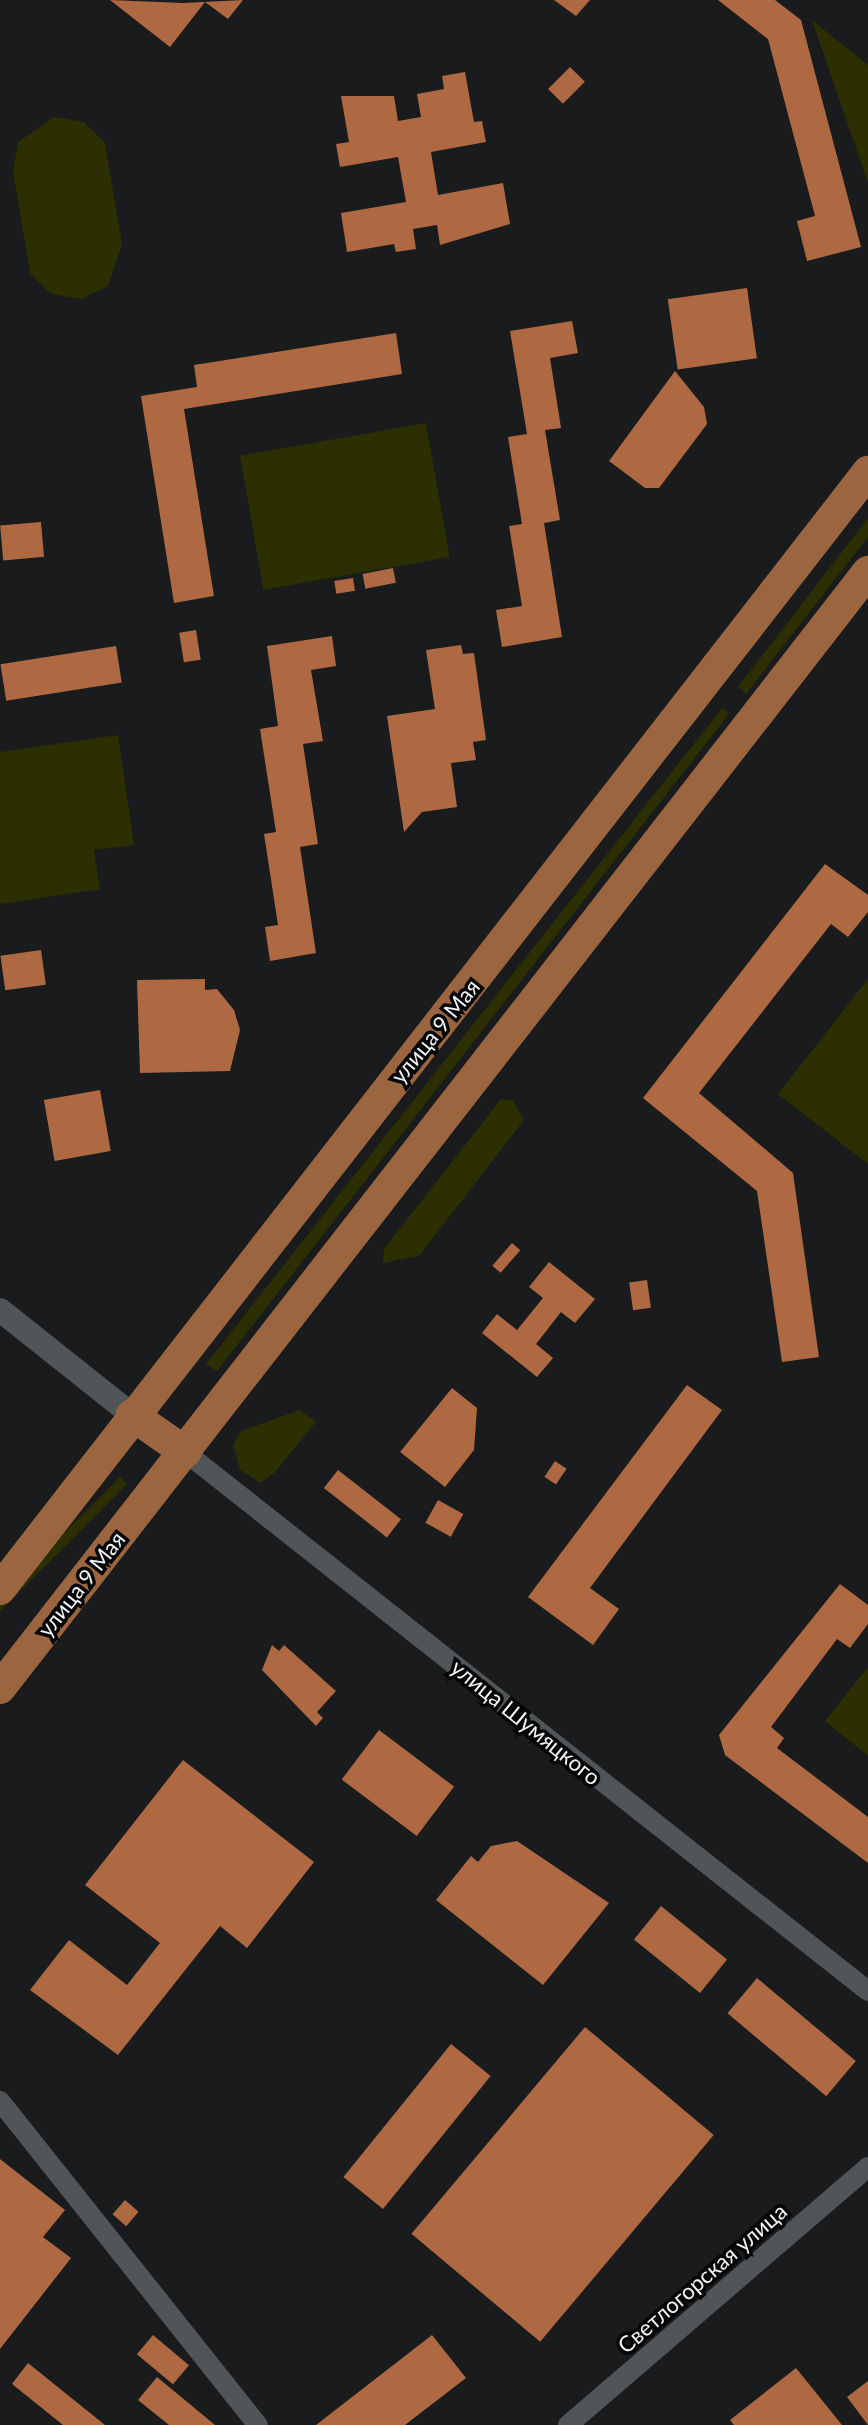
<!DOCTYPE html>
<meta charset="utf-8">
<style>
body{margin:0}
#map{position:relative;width:868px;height:2425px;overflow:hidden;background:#191b1d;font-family:Lato,sans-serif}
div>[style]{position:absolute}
.green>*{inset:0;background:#2c2f01;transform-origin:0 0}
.building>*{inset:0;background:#ae6942;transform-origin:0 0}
.minor>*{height:20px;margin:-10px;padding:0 10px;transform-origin:10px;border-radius:10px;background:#525557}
.tertiary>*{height:24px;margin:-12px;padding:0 12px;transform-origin:12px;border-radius:12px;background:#525557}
.primary>*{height:32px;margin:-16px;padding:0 16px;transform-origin:16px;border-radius:16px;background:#9b6540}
span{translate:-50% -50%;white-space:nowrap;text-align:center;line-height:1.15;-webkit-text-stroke:7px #050607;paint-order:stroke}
.street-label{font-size:22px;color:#f3f5f6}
</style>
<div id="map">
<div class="green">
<i style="clip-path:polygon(812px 20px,868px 65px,868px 183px)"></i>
<i style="clip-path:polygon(54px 117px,84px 122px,105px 143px,122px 244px,108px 286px,81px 299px,51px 294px,30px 273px,13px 172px,18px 142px)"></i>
<i style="left:426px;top:423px;width:136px;height:189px;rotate:80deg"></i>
<i style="clip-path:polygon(868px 518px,868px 537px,746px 694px,738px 687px)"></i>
<i style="clip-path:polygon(722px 708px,729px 714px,217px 1371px,206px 1364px)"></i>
<i style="clip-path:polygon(118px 735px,134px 845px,94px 850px,100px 889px,0 904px,0 752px)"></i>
<i style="clip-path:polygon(868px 979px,868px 1164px,778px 1094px)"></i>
<i style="clip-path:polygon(501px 1099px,513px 1100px,524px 1120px,419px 1256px,383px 1263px,384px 1249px)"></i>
<i style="clip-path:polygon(300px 1410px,316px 1422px,274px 1473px,261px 1483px,240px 1470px,233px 1445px,241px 1431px)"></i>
<i style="left:120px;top:1477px;width:10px;height:194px;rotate:45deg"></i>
<i style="clip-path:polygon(868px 1667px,868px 1756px,825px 1721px)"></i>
</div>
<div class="building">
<i style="clip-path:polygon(110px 0,183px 3px,243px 0,228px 19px,205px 2px,170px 47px)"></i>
<i style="clip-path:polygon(554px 0,590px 0,576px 16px)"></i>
<i style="clip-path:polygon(718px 0,775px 0,801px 20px,861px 247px,807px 261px,797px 221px,815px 216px,768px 39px)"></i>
<i style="left:570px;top:67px;width:21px;height:31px;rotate:45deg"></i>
<i style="clip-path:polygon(465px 72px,474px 122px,482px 121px,486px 142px,431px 152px,438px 195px,503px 183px,510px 224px,440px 245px,437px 225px,413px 229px,416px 249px,396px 252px,394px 244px,347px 252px,341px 213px,406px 202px,398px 157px,340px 167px,336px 144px,349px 142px,341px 96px,394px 96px,398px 121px,421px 117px,417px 94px,444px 89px,442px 76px)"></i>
<i style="left:747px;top:288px;width:71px;height:80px;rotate:82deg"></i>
<i style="clip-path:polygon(572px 321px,578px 353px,550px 358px,561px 428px,545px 430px,560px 520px,544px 523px,562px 637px,502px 647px,496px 610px,522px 606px,509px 526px,522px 524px,508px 437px,527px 434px,510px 331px)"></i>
<i style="clip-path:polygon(396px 333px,402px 374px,184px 409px,214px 596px,174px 603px,141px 396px,197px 387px,194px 365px)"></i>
<i style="clip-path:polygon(675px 371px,704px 407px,707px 424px,659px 488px,645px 488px,609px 461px)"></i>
<i style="left:41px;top:522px;width:35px;height:41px;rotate:85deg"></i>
<i style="left:393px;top:568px;width:15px;height:31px;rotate:79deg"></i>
<i style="left:353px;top:578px;width:13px;height:19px;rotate:81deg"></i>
<i style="left:196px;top:630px;width:30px;height:17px;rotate:81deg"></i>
<i style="clip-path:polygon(332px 636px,336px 666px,311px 670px,323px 741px,303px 744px,318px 844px,300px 847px,316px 953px,270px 961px,265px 927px,278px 925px,264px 834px,276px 832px,260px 729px,278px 726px,267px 646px)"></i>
<i style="clip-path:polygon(461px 645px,463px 654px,474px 653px,486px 740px,473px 742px,476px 760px,451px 763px,457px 807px,422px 812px,404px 832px,387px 716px,435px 709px,426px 650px)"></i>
<i style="left:116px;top:646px;width:37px;height:117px;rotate:81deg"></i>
<i style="clip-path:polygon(825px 864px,868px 895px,868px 912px,848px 937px,831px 924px,699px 1093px,793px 1173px,819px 1357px,782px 1362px,757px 1191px,643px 1098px)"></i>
<i style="left:41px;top:950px;width:35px;height:41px;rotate:82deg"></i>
<i style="clip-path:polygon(205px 979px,205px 990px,217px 989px,234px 1010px,240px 1030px,230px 1071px,140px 1073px,137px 980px)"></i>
<i style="left:100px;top:1090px;width:62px;height:57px;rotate:80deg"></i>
<i style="left:512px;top:1243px;width:11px;height:30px;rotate:41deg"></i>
<i style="clip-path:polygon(549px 1262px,595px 1299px,575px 1323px,561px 1312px,536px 1344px,553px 1358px,537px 1377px,482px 1333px,497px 1314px,517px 1330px,543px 1298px,529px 1287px)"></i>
<i style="left:647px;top:1280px;width:28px;height:18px;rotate:82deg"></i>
<i style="clip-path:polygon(687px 1385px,722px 1410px,590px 1588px,619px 1609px,593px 1645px,528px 1597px)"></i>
<i style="clip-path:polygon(452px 1388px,477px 1408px,474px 1450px,445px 1487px,400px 1452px)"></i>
<i style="left:555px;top:1461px;width:14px;height:19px;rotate:34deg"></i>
<i style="left:338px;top:1470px;width:80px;height:23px;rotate:38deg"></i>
<i style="left:438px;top:1500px;width:29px;height:26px;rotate:29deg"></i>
<i style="clip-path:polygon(840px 1584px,868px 1605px,868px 1624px,850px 1648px,837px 1639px,771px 1727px,784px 1738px,777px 1748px,868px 1817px,868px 1863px,725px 1755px,719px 1735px)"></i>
<i style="clip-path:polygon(272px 1645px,279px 1651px,284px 1645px,336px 1691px,317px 1712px,323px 1718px,316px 1726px,262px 1670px)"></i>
<i style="left:379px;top:1730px;width:94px;height:62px;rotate:37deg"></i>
<i style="clip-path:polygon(183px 1760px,314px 1862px,247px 1948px,220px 1926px,118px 2055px,30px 1990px,69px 1940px,127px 1985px,160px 1943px,85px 1885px)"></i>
<i style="clip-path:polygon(517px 1841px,609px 1903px,543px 1985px,436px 1900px,471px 1856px,478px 1862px,491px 1846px)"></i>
<i style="left:661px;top:1906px;width:85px;height:43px;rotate:39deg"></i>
<i style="left:757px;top:1978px;width:129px;height:46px;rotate:40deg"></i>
<i style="left:585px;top:2027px;width:168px;height:270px;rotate:40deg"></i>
<i style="left:451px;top:2044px;width:51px;height:171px;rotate:39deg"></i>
<i style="clip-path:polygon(0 2159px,65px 2210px,43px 2237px,71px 2258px,0 2349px)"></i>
<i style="left:125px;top:2200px;width:18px;height:19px;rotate:41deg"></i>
<i style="left:153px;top:2335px;width:47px;height:25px;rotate:40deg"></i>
<i style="clip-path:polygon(432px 2335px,466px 2378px,405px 2425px,316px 2425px)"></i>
<i style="clip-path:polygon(28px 2363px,105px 2425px,63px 2425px,12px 2384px)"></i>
<i style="clip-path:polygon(796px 2368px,842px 2425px,734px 2425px,730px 2420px)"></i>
<i style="clip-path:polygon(157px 2377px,215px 2425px,169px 2425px,138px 2400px)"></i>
<i style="clip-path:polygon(868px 2381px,868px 2425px,847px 2397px)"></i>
</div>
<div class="minor">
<i style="left:185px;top:1452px;width:870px;rotate:38.28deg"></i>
<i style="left:0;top:2101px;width:414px;rotate:51.5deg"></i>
<i style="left:568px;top:2425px;width:396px;rotate:-40.7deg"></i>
</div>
<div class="tertiary">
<i style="left:0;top:1310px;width:169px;rotate:38.5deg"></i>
</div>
<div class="primary">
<i style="left:132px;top:1415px;width:65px;rotate:34.9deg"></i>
<i style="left:0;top:1589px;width:1415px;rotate:-52.15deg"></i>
<i style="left:0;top:1688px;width:1414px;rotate:-52.13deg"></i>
</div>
<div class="street-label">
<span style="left:435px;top:1031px;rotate:-51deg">улица 9 Мая</span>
<span style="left:81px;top:1584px;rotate:-52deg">улица 9 Мая</span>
<span style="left:526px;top:1722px;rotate:39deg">улица Шумяцкого</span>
<span style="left:702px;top:2278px;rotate:-41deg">Светлогорская улица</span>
</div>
</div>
